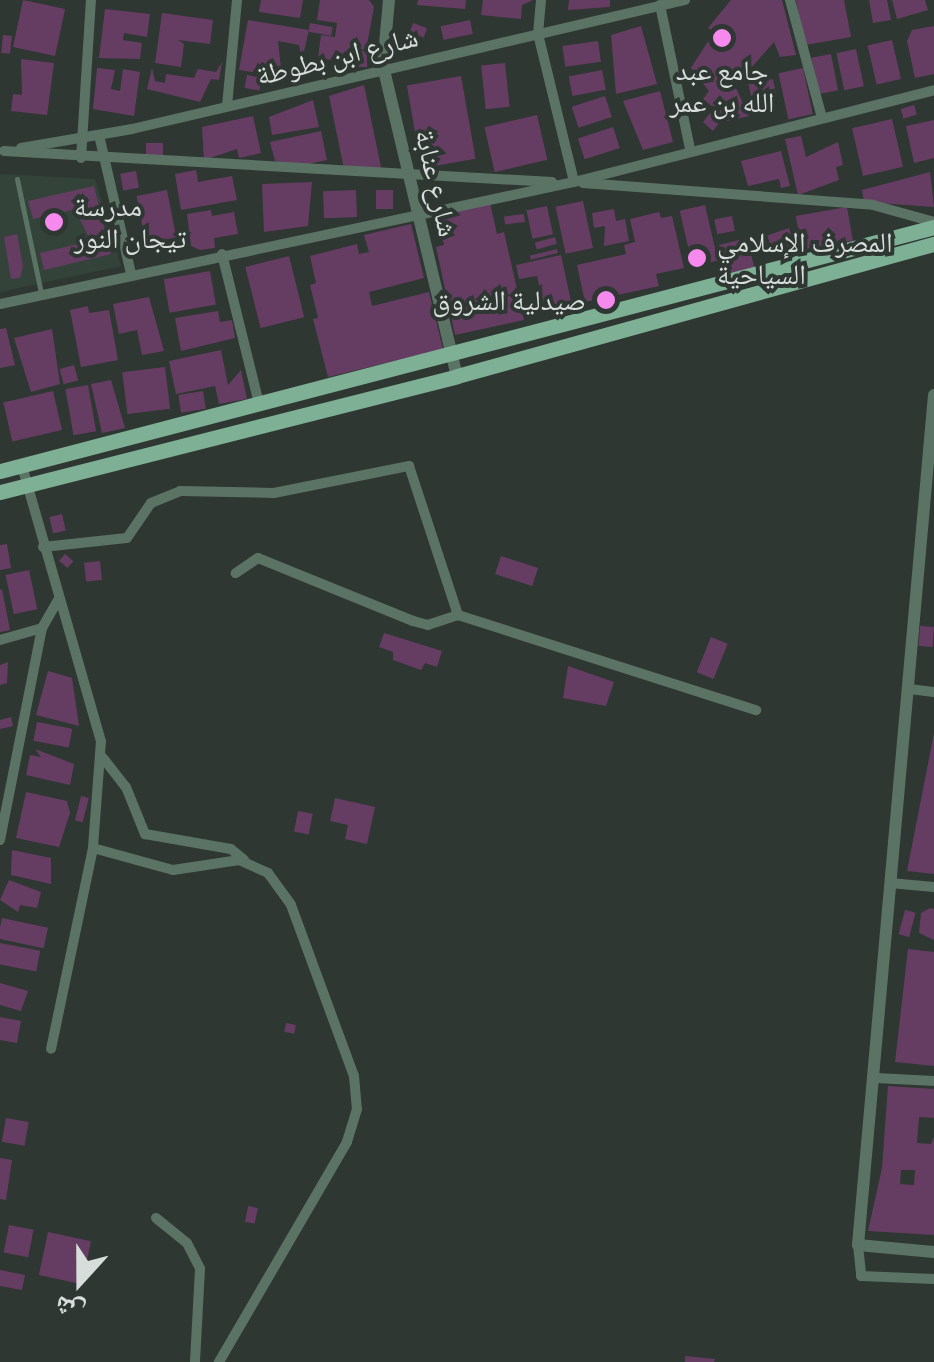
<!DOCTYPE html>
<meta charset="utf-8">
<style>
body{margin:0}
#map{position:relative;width:934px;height:1362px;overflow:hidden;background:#2e3732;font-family:"PT Sans Narrow","Noto Naskh Arabic",sans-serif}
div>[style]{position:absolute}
.built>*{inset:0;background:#33433a}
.building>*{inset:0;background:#663d62;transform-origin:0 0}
.service>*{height:5px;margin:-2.5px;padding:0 2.5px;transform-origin:2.5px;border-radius:2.5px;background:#5b7365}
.minor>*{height:10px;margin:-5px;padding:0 5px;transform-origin:5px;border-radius:5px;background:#5b7365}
.tertiary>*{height:12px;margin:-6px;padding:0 6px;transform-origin:6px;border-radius:6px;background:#5b7365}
.primary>*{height:15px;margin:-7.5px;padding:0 7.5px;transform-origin:7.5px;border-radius:7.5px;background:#7db095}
.dots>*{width:28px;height:28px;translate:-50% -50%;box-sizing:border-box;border:5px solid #2e3732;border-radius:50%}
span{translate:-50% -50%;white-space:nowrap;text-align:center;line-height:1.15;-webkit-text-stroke:8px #2e3732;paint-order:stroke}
.street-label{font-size:28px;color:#d7ddda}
.poi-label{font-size:28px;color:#d7ddda}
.left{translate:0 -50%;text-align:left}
.right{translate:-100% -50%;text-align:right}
.north{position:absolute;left:30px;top:1232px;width:100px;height:100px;-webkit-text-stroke:8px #2e3732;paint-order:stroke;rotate:201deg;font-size:28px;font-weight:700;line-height:40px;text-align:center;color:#d7ddda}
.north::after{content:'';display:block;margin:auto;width:35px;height:45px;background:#d7ddda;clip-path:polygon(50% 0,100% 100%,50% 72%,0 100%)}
</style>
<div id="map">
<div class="built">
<i style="clip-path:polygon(0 174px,95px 179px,121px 266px,0 292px)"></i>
</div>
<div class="building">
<i style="left:23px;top:0;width:43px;height:48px;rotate:12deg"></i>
<i style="clip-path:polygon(261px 0,303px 0,300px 18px,259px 12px)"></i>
<i style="clip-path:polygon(320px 0,369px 0,374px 7px,366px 50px,349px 48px,347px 62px,318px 58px,321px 35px,335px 37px,337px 23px,317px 20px)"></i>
<i style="clip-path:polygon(418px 0,466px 0,465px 9px,417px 5px)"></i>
<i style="clip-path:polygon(483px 0,533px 0,522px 5px,521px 19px,481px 15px)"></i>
<i style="clip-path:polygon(569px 0,610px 0,610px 7px,568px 10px)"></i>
<i style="clip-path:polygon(731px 0,782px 0,796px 55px,780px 57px,774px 42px,735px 86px,749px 116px,719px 123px,713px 131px,703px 122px,714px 108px,703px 99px,709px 91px,691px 68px,714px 32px,708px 28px)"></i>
<i style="clip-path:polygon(796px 0,844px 0,851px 37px,805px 45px)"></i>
<i style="clip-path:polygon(869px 0,887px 0,891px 20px,873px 23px)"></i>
<i style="clip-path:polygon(892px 0,925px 0,928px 10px,897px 19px)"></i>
<i style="clip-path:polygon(105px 9px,150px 14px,147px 37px,124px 33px,123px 40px,142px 43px,140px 59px,99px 58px)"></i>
<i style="clip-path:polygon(162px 13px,213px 20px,210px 44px,178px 40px,184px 44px,181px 67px,155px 63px)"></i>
<i style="clip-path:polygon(248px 20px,309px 30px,302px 60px,299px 45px,278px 41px,282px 77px,239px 70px)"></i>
<i style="left:470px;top:20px;width:14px;height:30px;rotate:78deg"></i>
<i style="left:310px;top:23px;width:23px;height:9px;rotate:10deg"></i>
<i style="left:413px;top:23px;width:15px;height:10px;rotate:20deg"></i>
<i style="clip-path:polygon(641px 26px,657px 84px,616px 94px,611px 35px)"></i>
<i style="clip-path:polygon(934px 26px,934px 74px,915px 78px,907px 41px,912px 30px)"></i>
<i style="left:3px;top:35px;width:9px;height:18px;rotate:6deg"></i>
<i style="left:892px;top:40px;width:40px;height:25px;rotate:77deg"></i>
<i style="left:598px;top:41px;width:21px;height:36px;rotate:82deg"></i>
<i style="left:856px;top:49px;width:38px;height:20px;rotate:78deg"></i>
<i style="left:358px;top:51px;width:9px;height:16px"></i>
<i style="left:831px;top:54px;width:37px;height:20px;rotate:79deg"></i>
<i style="clip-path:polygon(21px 59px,54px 63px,47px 115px,11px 111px,13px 94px,22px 95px)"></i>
<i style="clip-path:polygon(222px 62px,219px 80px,211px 79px,200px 102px,147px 89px,152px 68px,155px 81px,165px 83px,166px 74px,194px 78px,198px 69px,216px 72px)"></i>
<i style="left:298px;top:63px;width:6px;height:17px;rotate:9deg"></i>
<i style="left:505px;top:63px;width:44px;height:24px;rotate:84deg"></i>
<i style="clip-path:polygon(97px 68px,115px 70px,111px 89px,120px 91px,123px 69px,140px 72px,134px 116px,93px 109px)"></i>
<i style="left:803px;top:68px;width:47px;height:25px;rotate:78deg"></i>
<i style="left:602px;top:70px;width:20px;height:34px;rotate:79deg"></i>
<i style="left:247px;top:75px;width:15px;height:13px;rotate:11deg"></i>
<i style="left:461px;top:76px;width:84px;height:55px;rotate:80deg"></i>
<i style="left:773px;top:79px;width:19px;height:25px;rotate:78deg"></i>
<i style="clip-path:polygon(364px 85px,382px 172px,344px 169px,329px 96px)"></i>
<i style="clip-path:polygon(660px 91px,673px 142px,643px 150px,623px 101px)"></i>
<i style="left:605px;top:96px;width:22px;height:35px;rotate:72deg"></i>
<i style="clip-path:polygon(313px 100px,319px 127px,272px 135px,269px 117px)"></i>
<i style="left:914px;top:105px;width:10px;height:14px;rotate:73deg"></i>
<i style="left:537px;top:115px;width:46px;height:54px;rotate:77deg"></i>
<i style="clip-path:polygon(253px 116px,261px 153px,239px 158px,237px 149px,204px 160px,202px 127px)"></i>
<i style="left:892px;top:119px;width:49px;height:41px;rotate:77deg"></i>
<i style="clip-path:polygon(934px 120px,934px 158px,914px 163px,906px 126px)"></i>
<i style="left:613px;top:127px;width:22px;height:37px;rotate:72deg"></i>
<i style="clip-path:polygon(321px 131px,327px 160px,299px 166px,275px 161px,270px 142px)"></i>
<i style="clip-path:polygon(801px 136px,806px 157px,838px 142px,843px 165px,836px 167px,839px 180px,798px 195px,785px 139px)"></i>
<i style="left:146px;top:143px;width:17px;height:13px"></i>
<i style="clip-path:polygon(781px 151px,790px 186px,781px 188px,779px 179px,748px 186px,741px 161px)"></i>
<i style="clip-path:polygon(196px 170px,198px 182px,232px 176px,237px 200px,181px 210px,175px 174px)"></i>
<i style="left:136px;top:171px;width:17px;height:16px;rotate:80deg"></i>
<i style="clip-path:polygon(930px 172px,934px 207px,864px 202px,862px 190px)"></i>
<i style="clip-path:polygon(312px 182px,308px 226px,264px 232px,262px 184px)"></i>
<i style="clip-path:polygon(94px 186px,111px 254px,44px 270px,40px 253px,91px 241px,80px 220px,88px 218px,85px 207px,33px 219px,28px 201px)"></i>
<i style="left:167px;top:190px;width:49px;height:31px;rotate:79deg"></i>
<i style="left:356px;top:190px;width:27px;height:33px;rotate:88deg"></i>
<i style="left:376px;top:190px;width:17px;height:19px"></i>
<i style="left:583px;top:201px;width:48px;height:28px;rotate:78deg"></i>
<i style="clip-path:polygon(490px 203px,497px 234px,504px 232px,524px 320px,455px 335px,436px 247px,444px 245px,437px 215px)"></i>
<i style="left:705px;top:205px;width:57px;height:26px;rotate:77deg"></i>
<i style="left:547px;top:206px;width:29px;height:21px;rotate:78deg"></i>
<i style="left:847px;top:207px;width:34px;height:52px;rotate:80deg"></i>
<i style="clip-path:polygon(614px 209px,616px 221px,625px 219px,629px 241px,604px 246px,605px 226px,594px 228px,592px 213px)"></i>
<i style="clip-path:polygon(211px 210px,212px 216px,234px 212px,238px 234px,214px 238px,215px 248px,200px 250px,191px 246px,187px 214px)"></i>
<i style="clip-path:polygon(659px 212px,661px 218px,672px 216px,684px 268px,656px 274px,659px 286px,585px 302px,577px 265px,626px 254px,624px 245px,635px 242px,630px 219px)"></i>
<i style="left:524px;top:214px;width:8px;height:20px;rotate:83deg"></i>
<i style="left:732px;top:216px;width:15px;height:18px;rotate:79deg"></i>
<i style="clip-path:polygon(411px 224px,424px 278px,369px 292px,372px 306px,429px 292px,443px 349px,328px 377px,313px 319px,318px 318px,310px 285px,316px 283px,310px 256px,357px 244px,359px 254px,369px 252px,364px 235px)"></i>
<i style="left:789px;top:228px;width:18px;height:23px;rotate:71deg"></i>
<i style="clip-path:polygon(17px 234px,23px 266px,20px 278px,11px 279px,4px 237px)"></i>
<i style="left:555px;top:237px;width:7px;height:21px;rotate:74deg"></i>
<i style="left:747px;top:238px;width:34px;height:29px;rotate:76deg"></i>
<i style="left:557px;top:249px;width:4px;height:28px;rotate:76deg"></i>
<i style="clip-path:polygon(561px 255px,572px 306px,545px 311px,537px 276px,519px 279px,516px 265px)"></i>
<i style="left:289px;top:256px;width:63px;height:45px;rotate:76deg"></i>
<i style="left:210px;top:271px;width:34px;height:47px;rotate:80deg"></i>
<i style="clip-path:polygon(149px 297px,164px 351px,142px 355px,137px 330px,119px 334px,113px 304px)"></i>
<i style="clip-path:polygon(88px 306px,89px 313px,109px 310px,118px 360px,81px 367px,70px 310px)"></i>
<i style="clip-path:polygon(218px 311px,220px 322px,232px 320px,235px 338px,181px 351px,175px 318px)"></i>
<i style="clip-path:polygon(6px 328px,15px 365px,0 368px,0 329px)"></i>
<i style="clip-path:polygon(52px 329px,60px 384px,31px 392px,14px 338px)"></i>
<i style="clip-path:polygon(221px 350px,228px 385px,241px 370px,247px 399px,219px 404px,215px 386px,176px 394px,169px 361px)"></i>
<i style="left:74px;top:365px;width:16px;height:15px;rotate:75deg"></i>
<i style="left:165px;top:367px;width:42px;height:43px;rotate:83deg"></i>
<i style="clip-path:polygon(111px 380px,125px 428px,102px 433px,91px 384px)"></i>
<i style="left:88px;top:385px;width:47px;height:23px;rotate:80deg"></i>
<i style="left:53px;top:391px;width:40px;height:51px;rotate:77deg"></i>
<i style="left:203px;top:391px;width:18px;height:25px;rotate:81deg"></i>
<i style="left:62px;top:514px;width:17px;height:13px;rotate:77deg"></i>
<i style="clip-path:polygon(7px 544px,11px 568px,0 570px,0 545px)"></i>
<i style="left:65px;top:554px;width:11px;height:9px;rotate:41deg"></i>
<i style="left:501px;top:556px;width:39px;height:19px;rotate:18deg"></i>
<i style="left:100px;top:561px;width:19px;height:16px;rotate:84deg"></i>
<i style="left:29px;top:570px;width:40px;height:24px;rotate:78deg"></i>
<i style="clip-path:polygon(2px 589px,10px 630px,0 632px,0 590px)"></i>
<i style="left:920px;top:626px;width:14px;height:20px;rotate:4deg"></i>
<i style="clip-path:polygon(384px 633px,442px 651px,437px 667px,425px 663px,421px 670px,393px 660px,393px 652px,379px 647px)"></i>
<i style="left:711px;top:637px;width:18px;height:38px;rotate:22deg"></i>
<i style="clip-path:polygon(8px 662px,7px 683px,0 685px,0 665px)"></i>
<i style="clip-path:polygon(568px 666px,614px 682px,606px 706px,563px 698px)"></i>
<i style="clip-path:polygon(48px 671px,72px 678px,79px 726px,36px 715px)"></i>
<i style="clip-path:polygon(11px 717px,13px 726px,0 729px,0 720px)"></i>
<i style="left:37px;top:722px;width:36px;height:19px;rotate:11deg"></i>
<i style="clip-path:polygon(934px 733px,934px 874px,907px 871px)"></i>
<i style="clip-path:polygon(35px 749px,74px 764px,70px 785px,26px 775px,30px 755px,41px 757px)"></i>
<i style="clip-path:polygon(26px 792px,67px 801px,70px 813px,59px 847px,16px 838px)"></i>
<i style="left:81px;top:796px;width:8px;height:25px;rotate:14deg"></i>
<i style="clip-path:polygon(335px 798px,375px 807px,367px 844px,345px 839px,348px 825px,330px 821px)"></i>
<i style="left:298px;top:811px;width:15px;height:21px;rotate:11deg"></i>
<i style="clip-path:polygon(12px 850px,51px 858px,51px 884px,11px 875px)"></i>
<i style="clip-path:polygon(9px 880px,41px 892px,37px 908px,20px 905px,18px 912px,0 900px)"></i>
<i style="clip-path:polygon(930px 908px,934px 909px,934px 940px,919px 933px,921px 913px)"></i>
<i style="left:905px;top:910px;width:11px;height:25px;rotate:15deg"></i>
<i style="left:2px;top:918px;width:47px;height:21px;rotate:12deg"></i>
<i style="left:0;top:943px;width:41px;height:21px;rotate:11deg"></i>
<i style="clip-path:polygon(908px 949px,934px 952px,934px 1066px,895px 1062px)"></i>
<i style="clip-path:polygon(0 983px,28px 991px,21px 1011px,0 1005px)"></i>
<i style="clip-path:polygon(0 1017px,21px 1021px,17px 1043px,0 1040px)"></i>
<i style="left:286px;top:1023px;width:10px;height:9px;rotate:11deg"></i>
<i style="clip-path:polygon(evenodd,888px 1086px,934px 1089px,934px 1118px,919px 1117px,917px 1143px,931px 1144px,934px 1137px,934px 1235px,868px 1231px,882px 1168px,888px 1086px,901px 1170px,915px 1170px,914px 1185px,900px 1184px,901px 1170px)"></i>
<i style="left:6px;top:1118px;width:23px;height:24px;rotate:10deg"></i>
<i style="clip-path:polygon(0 1158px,12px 1160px,6px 1200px,0 1199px)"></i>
<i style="left:248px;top:1206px;width:10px;height:16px;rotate:11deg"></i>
<i style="left:9px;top:1225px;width:25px;height:28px;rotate:11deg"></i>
<i style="left:48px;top:1232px;width:44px;height:44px;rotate:12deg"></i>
<i style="clip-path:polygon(0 1270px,25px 1275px,22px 1290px,0 1286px)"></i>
<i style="clip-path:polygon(685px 1356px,715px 1359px,714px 1362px,685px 1362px)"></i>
</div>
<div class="service">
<i style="left:17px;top:179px;width:116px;rotate:78.1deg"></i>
</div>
<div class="minor">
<i style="left:541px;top:0;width:34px;rotate:95deg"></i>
<i style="left:538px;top:34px;width:152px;rotate:76.3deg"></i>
<i style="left:790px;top:0;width:118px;rotate:74.8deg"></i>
<i style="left:660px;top:5px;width:146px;rotate:78.2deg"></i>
<i style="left:227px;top:106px;width:106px;rotate:-84.6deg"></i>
<i style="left:99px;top:135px;width:143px;rotate:77deg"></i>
<i style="left:21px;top:148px;width:113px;rotate:-9.7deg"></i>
<i style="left:132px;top:129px;width:568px;rotate:-13.13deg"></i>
<i style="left:4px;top:151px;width:549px;rotate:3.24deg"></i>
<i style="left:81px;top:158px;width:158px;rotate:-86.4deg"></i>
<i style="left:583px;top:183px;width:291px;rotate:4.3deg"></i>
<i style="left:873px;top:205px;width:63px;rotate:15.6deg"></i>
<i style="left:222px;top:254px;width:154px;rotate:76.1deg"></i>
<i style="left:0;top:304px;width:587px;rotate:-12deg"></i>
<i style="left:574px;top:182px;width:372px;rotate:-14.3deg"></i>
<i style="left:22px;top:466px;width:286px;rotate:74deg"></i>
<i style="left:101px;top:741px;width:107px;rotate:94.3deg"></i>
<i style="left:93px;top:848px;width:205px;rotate:101.8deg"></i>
<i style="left:43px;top:547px;width:84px;rotate:-6.1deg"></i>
<i style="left:127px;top:538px;width:42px;rotate:-55.6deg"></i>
<i style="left:151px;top:503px;width:31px;rotate:-22deg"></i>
<i style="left:180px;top:491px;width:94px;rotate:1.2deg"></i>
<i style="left:274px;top:493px;width:138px;rotate:-11.3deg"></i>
<i style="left:409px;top:466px;width:157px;rotate:71.8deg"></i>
<i style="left:458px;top:615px;width:32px;rotate:162deg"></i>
<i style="left:428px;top:625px;width:16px;rotate:-165deg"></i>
<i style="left:413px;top:621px;width:167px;rotate:-157.9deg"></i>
<i style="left:258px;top:558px;width:27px;rotate:146deg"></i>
<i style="left:458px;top:615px;width:313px;rotate:17.7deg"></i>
<i style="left:0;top:640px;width:44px;rotate:-15.9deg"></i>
<i style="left:42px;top:628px;width:34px;rotate:-60deg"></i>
<i style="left:909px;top:689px;width:25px;rotate:7deg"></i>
<i style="left:103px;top:758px;width:37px;rotate:52deg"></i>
<i style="left:126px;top:787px;width:51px;rotate:68deg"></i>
<i style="left:145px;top:834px;width:87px;rotate:9.9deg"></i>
<i style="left:231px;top:849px;width:17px;rotate:40deg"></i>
<i style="left:0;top:840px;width:216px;rotate:-78.8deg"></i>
<i style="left:93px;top:848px;width:83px;rotate:15.4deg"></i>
<i style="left:173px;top:870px;width:67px;rotate:-8.6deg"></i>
<i style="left:239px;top:860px;width:32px;rotate:24deg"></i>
<i style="left:268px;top:873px;width:39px;rotate:54deg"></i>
<i style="left:291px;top:905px;width:182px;rotate:69.8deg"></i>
<i style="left:354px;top:1076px;width:33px;rotate:85deg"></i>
<i style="left:357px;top:1109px;width:34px;rotate:107deg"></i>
<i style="left:347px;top:1142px;width:255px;rotate:120.2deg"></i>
<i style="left:890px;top:883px;width:44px;rotate:5.2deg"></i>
<i style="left:876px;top:1078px;width:58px;rotate:3deg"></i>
<i style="left:156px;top:1218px;width:40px;rotate:39deg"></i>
<i style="left:187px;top:1243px;width:29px;rotate:63deg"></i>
<i style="left:200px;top:1269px;width:93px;rotate:93.1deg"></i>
<i style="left:858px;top:1245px;width:31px;rotate:84deg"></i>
<i style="left:861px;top:1276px;width:73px;rotate:2.4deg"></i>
</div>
<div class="tertiary">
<i style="left:389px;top:0;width:66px;rotate:95.2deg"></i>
<i style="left:383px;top:66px;width:319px;rotate:76.6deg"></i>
<i style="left:934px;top:395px;width:853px;rotate:95.11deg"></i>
<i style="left:858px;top:1245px;width:76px;rotate:5.3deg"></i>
</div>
<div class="primary">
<i style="left:0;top:471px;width:965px;rotate:-14.64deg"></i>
<i style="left:0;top:492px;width:471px;rotate:-14.2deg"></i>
<i style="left:457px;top:376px;width:495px;rotate:-15.5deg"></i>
</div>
<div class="dots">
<i style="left:722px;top:38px;background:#f689ee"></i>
<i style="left:54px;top:222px;background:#f689ee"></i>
<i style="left:697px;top:258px;background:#f689ee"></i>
<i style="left:606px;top:300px;background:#f689ee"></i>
</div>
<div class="street-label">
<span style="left:337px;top:56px;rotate:-14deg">شارع ابن بطوطة</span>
<span style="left:437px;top:183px;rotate:77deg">شارع عنابة</span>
</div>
<div class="poi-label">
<span style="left:722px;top:86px">جامع عبد<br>الله بن عمر</span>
<span class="left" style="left:74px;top:222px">مدرسة<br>تيجان النور</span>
<span class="left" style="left:717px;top:258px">المصرف الإسلامي<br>السياحية</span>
<span class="right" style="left:586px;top:300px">صيدلية الشروق</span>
</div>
<div class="north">ش</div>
</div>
